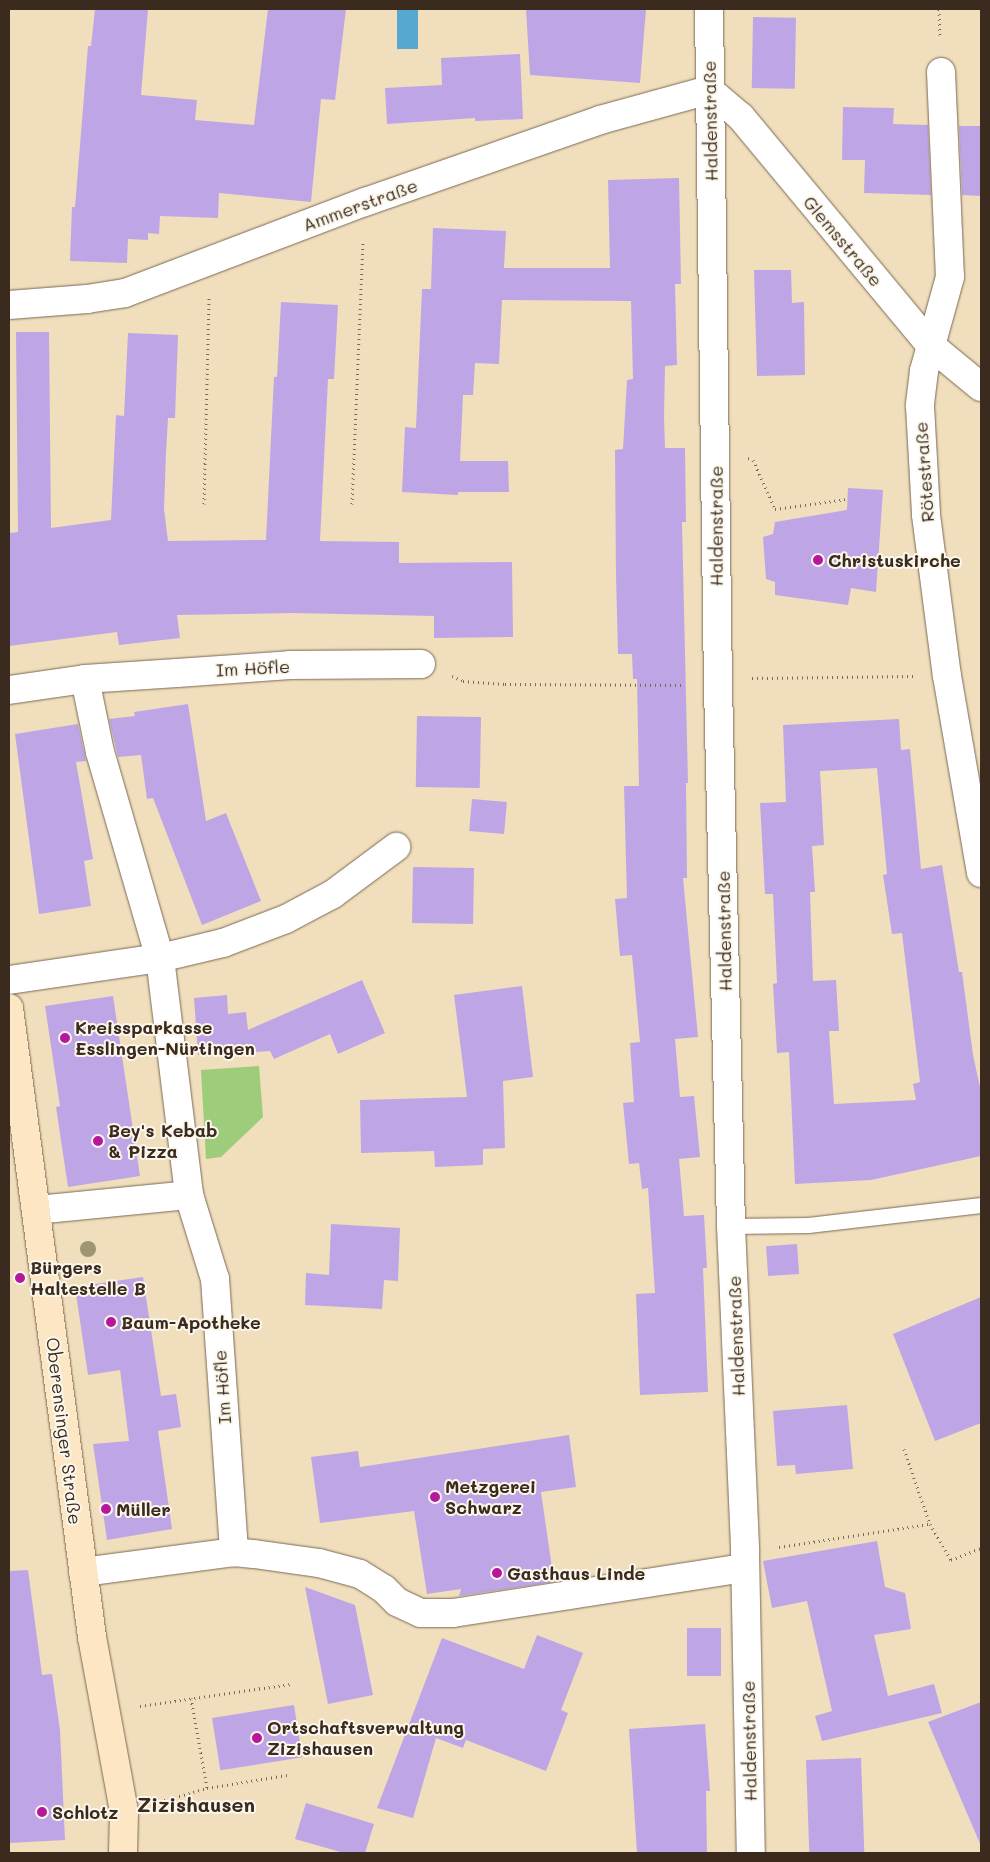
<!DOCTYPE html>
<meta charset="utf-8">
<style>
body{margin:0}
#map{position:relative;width:990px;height:1862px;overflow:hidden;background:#f0debc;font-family:Mali,sans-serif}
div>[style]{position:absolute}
.green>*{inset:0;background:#9dcc7a}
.water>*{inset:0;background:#57a8d1;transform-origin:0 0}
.building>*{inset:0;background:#bea6e6;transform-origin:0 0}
.path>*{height:3px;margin-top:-1.5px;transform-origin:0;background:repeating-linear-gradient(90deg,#7a6955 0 1px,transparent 0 5px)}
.roads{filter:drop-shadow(0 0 1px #7a6955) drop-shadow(0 0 1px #7a6955)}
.lane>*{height:15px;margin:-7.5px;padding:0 7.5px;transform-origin:7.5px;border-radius:7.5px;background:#fff}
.street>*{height:28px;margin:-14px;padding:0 14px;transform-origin:14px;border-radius:14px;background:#fff}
.secondary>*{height:28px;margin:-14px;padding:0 14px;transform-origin:14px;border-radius:14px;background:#fce6c4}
.trees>*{width:16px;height:16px;margin:-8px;border-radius:50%;background:#9c9674}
.dots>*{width:14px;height:14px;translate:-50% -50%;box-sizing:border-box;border:2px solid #fbf7ec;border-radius:50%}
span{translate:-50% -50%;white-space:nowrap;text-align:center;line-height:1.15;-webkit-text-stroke:4px #fbf7ec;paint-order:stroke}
.street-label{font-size:18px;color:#3b2a1e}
.poi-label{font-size:18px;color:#3b2a1e;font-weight:700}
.left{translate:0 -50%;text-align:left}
.quarter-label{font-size:20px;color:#3b2a1e;font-weight:700}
.frame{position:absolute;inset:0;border:10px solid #3b2a1e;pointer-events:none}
</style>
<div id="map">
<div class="green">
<i style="clip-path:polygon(259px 1066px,263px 1117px,221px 1157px,206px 1159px,201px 1070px)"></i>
</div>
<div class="water">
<i style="left:397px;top:9px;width:21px;height:40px"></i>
</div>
<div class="building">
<i style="clip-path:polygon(95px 9px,148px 9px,141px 95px,197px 100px,195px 120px,254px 125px,268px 9px,346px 9px,335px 100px,321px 99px,311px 202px,219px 193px,218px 218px,160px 216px,159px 234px,148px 233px,148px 240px,128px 239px,127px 263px,70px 261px,72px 207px,75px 207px,88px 46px,91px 46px)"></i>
<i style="clip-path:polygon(526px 9px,646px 9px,640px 83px,530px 75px)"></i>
<i style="left:753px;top:17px;width:43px;height:71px;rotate:1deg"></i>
<i style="clip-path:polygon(520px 54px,523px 119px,475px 121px,475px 118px,387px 124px,385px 88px,442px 85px,441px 58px)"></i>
<i style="clip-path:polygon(843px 107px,894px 108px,893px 124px,928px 125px,931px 195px,864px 193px,865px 160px,842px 160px)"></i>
<i style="clip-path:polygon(959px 126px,981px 126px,981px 196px,962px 195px)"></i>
<i style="clip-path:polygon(679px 178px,681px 284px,675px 284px,677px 365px,665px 366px,664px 417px,665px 448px,685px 448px,686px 522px,682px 522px,688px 783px,686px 783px,687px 878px,683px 878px,698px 1037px,675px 1039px,680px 1097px,694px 1096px,700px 1157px,679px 1159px,684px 1216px,704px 1215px,707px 1268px,703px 1268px,708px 1392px,640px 1395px,636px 1294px,655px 1293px,648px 1188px,642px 1189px,639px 1163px,629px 1164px,623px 1103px,634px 1102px,630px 1043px,640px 1042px,632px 955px,620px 956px,615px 899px,627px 898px,624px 786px,639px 786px,637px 679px,633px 679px,632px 654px,618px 654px,616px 576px,615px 450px,623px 449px,627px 380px,633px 379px,631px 301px,502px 300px,499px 364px,475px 363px,473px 395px,463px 395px,460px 461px,508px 461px,509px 492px,458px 492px,458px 495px,402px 492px,405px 427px,416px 428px,422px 289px,431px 289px,433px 228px,506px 231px,504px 268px,610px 268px,608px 180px)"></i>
<i style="clip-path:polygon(754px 270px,791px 270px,792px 303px,804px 302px,805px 375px,757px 376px)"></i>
<i style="clip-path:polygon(281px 302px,338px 305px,334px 379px,328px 379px,320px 541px,399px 542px,399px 563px,512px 562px,513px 637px,434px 638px,434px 616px,293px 613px,177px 615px,180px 638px,119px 645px,117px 632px,9px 646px,9px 533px,18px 532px,16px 332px,49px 332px,51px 528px,111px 520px,116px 415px,124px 416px,128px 333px,178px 335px,175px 418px,168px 418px,166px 453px,164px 509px,168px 541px,266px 540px,274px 377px,277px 377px)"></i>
<i style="clip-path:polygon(848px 488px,883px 490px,876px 592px,851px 588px,848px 605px,775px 595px,775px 582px,766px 579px,763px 537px,773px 534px,775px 522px,847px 510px)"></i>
<i style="clip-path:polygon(188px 704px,206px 821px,226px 813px,261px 901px,202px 925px,153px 798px,147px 799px,141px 755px,118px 757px,109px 719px,135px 716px,134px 712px)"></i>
<i style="left:417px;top:716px;width:64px;height:71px;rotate:1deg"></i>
<i style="clip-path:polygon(evenodd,899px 719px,901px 750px,910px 749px,921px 869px,942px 865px,959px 972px,962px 972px,973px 1055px,981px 1092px,981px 1156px,871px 1180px,795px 1184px,789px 1052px,777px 1053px,773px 984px,777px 983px,773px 894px,765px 894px,760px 803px,786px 802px,783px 725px,899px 719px,877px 768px,887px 874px,883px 875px,892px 934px,902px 933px,920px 1082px,913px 1084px,916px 1100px,834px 1104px,829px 1031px,839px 1031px,836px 980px,813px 981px,810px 892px,815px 892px,812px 846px,824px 845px,820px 771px,877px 768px)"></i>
<i style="clip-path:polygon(78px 724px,86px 761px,76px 762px,93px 859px,84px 861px,91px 906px,39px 914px,15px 734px)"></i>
<i style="left:472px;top:799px;width:35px;height:32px;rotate:5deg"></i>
<i style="left:413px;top:867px;width:61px;height:56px;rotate:1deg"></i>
<i style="clip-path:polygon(362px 980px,385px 1033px,338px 1054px,330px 1034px,274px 1059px,270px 1051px,198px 1055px,194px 998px,227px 995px,228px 1014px,246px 1012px,248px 1030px)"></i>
<i style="clip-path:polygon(522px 986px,533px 1077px,503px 1081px,505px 1148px,483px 1149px,483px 1165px,435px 1167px,434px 1151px,361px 1153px,360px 1100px,467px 1097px,454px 995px)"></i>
<i style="clip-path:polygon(113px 996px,140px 1176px,68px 1187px,56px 1107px,60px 1106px,45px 1006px)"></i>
<i style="clip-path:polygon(331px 1224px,400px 1228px,398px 1281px,384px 1280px,382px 1309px,305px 1305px,306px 1273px,329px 1275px)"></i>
<i style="left:797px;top:1244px;width:30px;height:31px;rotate:86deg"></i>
<i style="clip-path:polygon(143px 1277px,161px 1396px,176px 1394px,181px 1427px,158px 1431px,172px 1529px,107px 1540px,93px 1444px,129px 1441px,120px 1370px,88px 1375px,75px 1287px)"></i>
<i style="clip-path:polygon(981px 1297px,981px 1423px,935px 1441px,893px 1334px)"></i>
<i style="clip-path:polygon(847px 1405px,853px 1469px,796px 1474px,795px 1465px,777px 1466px,773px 1411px)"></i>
<i style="clip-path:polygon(569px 1435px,576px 1487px,541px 1492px,554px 1582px,459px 1596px,461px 1589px,427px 1594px,414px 1511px,320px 1523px,311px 1457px,358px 1451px,360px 1467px)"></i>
<i style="clip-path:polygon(877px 1541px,885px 1587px,905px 1593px,911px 1629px,874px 1635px,888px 1696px,934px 1684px,942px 1713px,822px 1741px,815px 1716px,832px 1711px,807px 1601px,772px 1608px,763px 1561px)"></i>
<i style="clip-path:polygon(28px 1570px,42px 1675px,52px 1674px,60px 1730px,65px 1840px,9px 1843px,9px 1571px)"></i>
<i style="clip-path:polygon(305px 1587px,355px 1605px,373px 1695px,328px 1704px)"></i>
<i style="left:687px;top:1628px;width:34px;height:48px"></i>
<i style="clip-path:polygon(537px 1635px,583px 1653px,561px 1710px,568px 1713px,546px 1771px,466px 1740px,463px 1748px,436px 1738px,413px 1818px,377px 1808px,442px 1638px,524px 1669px)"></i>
<i style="clip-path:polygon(981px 1702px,981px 1846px,928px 1722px)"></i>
<i style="left:294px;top:1705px;width:53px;height:83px;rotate:81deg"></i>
<i style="clip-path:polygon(705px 1724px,710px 1791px,706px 1791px,707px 1853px,637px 1853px,629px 1729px)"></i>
<i style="left:861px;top:1758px;width:95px;height:55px;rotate:88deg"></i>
<i style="clip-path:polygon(306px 1803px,374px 1824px,365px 1853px,344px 1853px,295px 1839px)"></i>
</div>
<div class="path">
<i style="left:939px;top:9px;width:29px;rotate:88deg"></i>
<i style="left:748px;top:458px;width:5px;rotate:22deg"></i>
<i style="left:753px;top:460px;width:54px;rotate:65.8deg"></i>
<i style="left:775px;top:509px;width:73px;rotate:-7.9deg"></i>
<i style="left:204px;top:504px;width:207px;rotate:-88.6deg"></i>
<i style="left:352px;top:504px;width:264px;rotate:-87.6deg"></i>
<i style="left:452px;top:676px;width:12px;rotate:24deg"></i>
<i style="left:463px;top:681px;width:42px;rotate:4.1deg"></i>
<i style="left:505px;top:684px;width:179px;rotate:0.3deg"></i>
<i style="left:752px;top:678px;width:161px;rotate:-0.7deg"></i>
<i style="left:904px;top:1449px;width:79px;rotate:70.9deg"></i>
<i style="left:779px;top:1547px;width:153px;rotate:-8.7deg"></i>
<i style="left:930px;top:1524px;width:42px;rotate:59.7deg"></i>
<i style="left:951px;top:1560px;width:32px;rotate:-22deg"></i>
<i style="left:191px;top:1698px;width:91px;rotate:79.9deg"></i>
<i style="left:140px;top:1706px;width:153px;rotate:-8.3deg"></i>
<i style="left:155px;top:1803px;width:54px;rotate:-16.1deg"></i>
<i style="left:207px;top:1788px;width:81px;rotate:-9.2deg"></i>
</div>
<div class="roads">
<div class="lane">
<i style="left:731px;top:1226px;width:77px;rotate:-0.7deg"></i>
<i style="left:808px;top:1225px;width:174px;rotate:-6.6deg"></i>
</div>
<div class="street">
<i style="left:709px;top:9px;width:677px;rotate:89.24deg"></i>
<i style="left:718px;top:686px;width:540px;rotate:88.62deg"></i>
<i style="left:731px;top:1226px;width:326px;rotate:87.5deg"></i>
<i style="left:745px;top:1552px;width:301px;rotate:88.9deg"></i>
<i style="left:941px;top:72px;width:205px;rotate:87.5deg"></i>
<i style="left:950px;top:277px;width:98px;rotate:105.5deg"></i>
<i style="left:924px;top:371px;width:35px;rotate:97deg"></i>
<i style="left:920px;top:406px;width:109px;rotate:86.8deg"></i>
<i style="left:926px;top:515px;width:162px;rotate:82.6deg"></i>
<i style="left:947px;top:676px;width:200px;rotate:80.2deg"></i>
<i style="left:9px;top:305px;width:78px;rotate:-4.4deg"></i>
<i style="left:87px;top:299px;width:38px;rotate:-9deg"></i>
<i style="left:125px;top:293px;width:257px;rotate:-20.8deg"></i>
<i style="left:365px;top:202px;width:249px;rotate:-19.2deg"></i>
<i style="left:600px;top:120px;width:113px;rotate:-15.4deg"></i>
<i style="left:709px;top:90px;width:42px;rotate:40.2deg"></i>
<i style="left:741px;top:117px;width:296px;rotate:50.3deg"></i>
<i style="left:930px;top:345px;width:66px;rotate:39.5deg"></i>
<i style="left:85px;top:679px;width:75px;rotate:78.4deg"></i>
<i style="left:100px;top:752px;width:215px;rotate:73.8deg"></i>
<i style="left:160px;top:958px;width:239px;rotate:83deg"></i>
<i style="left:189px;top:1195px;width:88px;rotate:72.8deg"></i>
<i style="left:215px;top:1279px;width:274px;rotate:86deg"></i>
<i style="left:9px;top:690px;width:77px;rotate:-8.2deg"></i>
<i style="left:85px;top:679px;width:92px;rotate:-3.7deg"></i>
<i style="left:177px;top:673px;width:113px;rotate:-4deg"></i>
<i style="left:290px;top:665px;width:131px;rotate:-0.4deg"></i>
<i style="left:9px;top:980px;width:153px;rotate:-8.3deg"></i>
<i style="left:160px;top:958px;width:65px;rotate:-13.4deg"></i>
<i style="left:223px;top:943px;width:67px;rotate:-20.9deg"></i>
<i style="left:286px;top:919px;width:53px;rotate:-28deg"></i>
<i style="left:333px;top:894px;width:79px;rotate:-36.7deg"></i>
<i style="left:36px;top:1210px;width:154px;rotate:-5.6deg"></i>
<i style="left:83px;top:1572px;width:152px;rotate:-7.5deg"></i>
<i style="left:234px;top:1552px;width:20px;rotate:6deg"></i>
<i style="left:254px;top:1554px;width:66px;rotate:7.9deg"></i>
<i style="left:319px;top:1563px;width:42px;rotate:15deg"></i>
<i style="left:360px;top:1574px;width:28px;rotate:32deg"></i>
<i style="left:384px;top:1589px;width:18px;rotate:45deg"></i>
<i style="left:397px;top:1602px;width:26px;rotate:25deg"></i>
<i style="left:421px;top:1613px;width:32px"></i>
<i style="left:453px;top:1613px;width:295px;rotate:-8.8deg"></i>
</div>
<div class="secondary">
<i style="left:9px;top:1008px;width:634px;rotate:82.48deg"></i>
<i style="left:92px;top:1637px;width:178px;rotate:79.6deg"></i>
<i style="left:124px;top:1812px;width:41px;rotate:91.4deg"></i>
</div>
</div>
<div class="trees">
<i style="left:88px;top:1249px"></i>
</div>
<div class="dots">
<i style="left:818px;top:560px;background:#b5179e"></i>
<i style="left:65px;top:1038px;background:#b5179e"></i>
<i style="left:98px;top:1141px;background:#b5179e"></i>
<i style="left:20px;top:1278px;background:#b5179e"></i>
<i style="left:111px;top:1322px;background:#b5179e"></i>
<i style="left:435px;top:1497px;background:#b5179e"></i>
<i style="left:106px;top:1509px;background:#b5179e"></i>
<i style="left:497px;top:1573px;background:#b5179e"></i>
<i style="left:257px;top:1738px;background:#b5179e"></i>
<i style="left:42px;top:1812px;background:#b5179e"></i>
</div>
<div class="street-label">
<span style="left:710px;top:121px;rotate:-91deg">Haldenstraße</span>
<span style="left:360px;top:205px;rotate:-20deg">Ammerstraße</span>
<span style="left:843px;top:241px;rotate:50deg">Glemsstraße</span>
<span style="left:924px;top:472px;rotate:-94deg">Rötestraße</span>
<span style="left:716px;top:526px;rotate:-90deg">Haldenstraße</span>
<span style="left:253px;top:668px;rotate:-3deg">Im Höfle</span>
<span style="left:724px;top:931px;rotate:-91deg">Haldenstraße</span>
<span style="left:736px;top:1336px;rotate:-92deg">Haldenstraße</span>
<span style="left:222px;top:1387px;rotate:-94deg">Im Höfle</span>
<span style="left:64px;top:1431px;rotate:83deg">Oberensinger Straße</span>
<span style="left:749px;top:1741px;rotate:-91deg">Haldenstraße</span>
</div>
<div class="poi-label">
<span class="left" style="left:828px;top:560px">Christuskirche</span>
<span class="left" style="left:75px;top:1038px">Kreissparkasse<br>Esslingen-Nürtingen</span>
<span class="left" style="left:108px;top:1141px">Bey's Kebab<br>&amp; Pizza</span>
<span class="left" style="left:30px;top:1278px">Bürgers<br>Haltestelle B</span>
<span class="left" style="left:121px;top:1322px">Baum-Apotheke</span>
<span class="left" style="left:445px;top:1497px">Metzgerei<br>Schwarz</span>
<span class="left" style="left:116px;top:1509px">Müller</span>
<span class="left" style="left:507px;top:1573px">Gasthaus Linde</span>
<span class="left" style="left:267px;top:1738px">Ortschaftsverwaltung<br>Zizishausen</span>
<span class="left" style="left:52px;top:1812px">Schlotz</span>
</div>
<div class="quarter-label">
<span style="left:196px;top:1804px">Zizishausen</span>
</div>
<div class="frame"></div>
</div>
